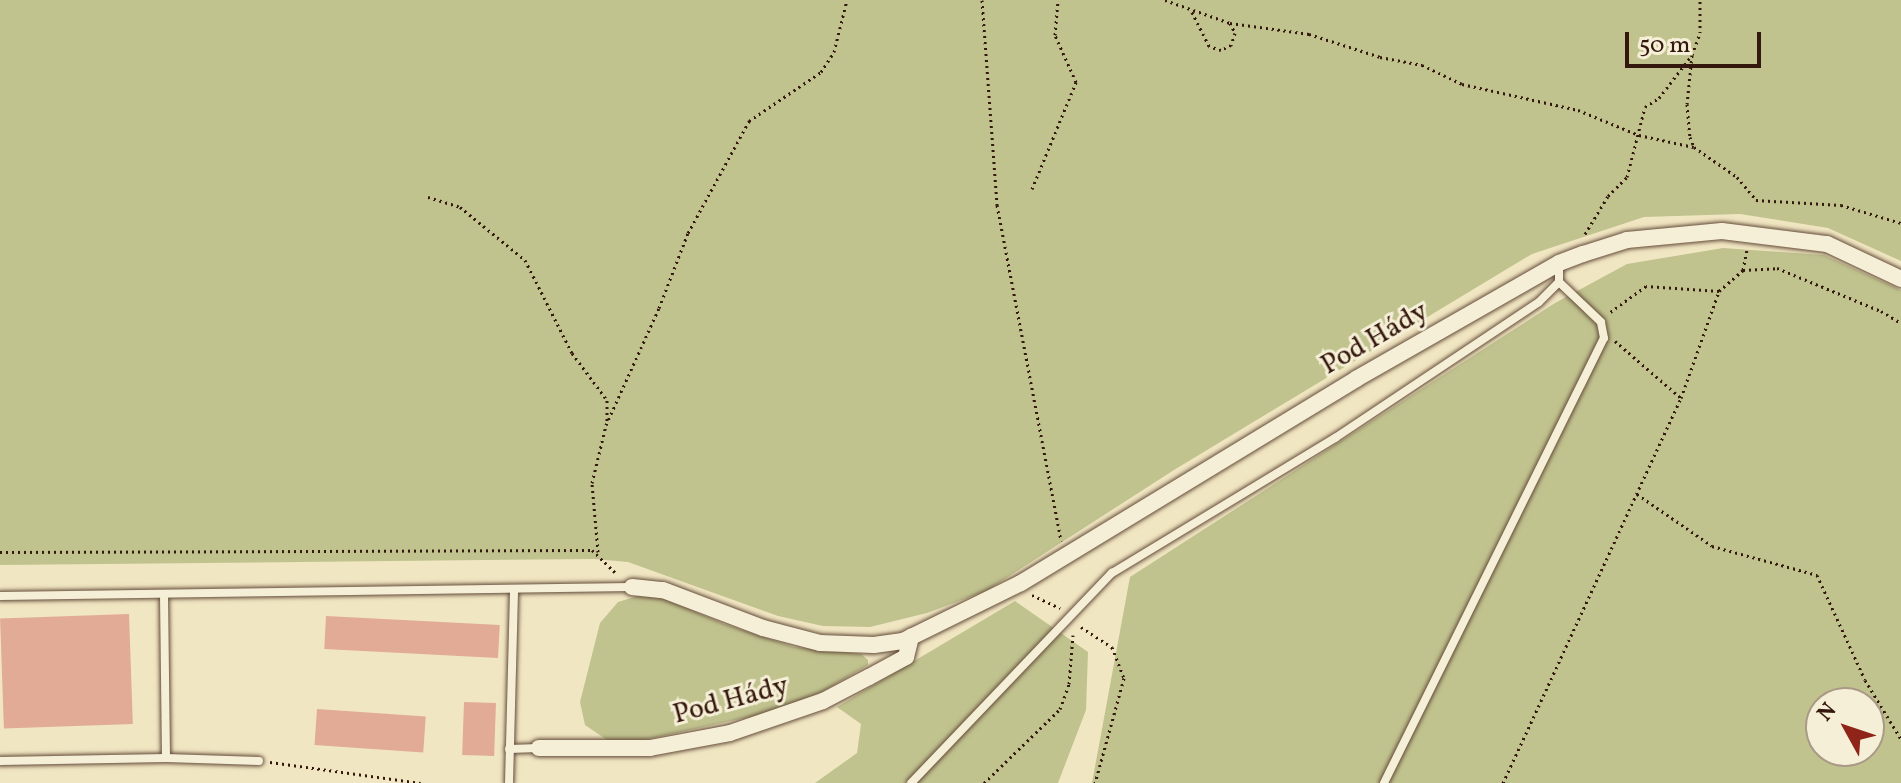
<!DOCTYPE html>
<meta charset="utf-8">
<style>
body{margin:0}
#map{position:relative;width:1901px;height:783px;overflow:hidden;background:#f1e6c2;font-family:Vollkorn,serif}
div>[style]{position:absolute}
.green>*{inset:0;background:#c1c38f}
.building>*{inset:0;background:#e1ab96;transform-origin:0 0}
.path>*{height:3px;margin-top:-1.5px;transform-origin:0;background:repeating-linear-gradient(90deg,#35180d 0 2px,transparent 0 6px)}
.roads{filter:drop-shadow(0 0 2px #644c3a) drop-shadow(0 0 2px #644c3a)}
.lane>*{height:8px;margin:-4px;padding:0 4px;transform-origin:4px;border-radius:4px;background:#f6efd7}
.street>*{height:16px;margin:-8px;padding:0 8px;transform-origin:8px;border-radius:8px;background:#f6efd7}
span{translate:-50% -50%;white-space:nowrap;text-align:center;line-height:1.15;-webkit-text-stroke:6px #f6efd7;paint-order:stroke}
.street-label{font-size:28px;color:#35180d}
.north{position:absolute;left:1805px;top:687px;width:80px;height:80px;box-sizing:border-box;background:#f6efd7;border:2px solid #a99986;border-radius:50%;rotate:310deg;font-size:22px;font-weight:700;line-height:32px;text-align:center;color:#35180d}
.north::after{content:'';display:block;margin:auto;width:28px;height:36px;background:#8f2418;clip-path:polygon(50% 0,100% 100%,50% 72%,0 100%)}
.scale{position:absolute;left:1625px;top:32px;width:136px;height:36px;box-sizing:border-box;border:4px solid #35180d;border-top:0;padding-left:10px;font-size:24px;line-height:28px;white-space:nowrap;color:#35180d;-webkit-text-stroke:6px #f6efd7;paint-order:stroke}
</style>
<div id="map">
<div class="green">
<i style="clip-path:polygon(0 0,1901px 0,1901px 261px,1828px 228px,1740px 214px,1644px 217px,1532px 254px,1174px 470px,986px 591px,927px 613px,870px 627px,823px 626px,778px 616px,628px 562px,594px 559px,0 565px)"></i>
<i style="clip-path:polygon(evenodd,1723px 248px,1824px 255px,1901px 290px,1901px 783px,1092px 783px,1130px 577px,1555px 303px,1627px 264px,1723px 248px,1821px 703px,1869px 703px,1869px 751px,1821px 751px,1821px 703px)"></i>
<i style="clip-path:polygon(638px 596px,662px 598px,724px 624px,794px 647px,861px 654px,868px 660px,868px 665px,822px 692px,763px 714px,644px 740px,607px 740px,585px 725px,580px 702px,600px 623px,618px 602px)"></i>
<i style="clip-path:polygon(1015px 601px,1088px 652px,1086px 710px,1058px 783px,815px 783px,857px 753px,861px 724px,837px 707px)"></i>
</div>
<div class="building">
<i style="left:129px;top:614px;width:110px;height:129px;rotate:88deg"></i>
<i style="left:326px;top:616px;width:174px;height:33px;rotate:3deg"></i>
<i style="left:464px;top:702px;width:32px;height:53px;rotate:2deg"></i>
<i style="left:317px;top:709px;width:109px;height:36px;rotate:4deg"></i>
</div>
<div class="path">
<i style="left:982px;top:0;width:206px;rotate:85.8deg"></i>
<i style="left:997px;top:205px;width:342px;rotate:79.2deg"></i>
<i style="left:1165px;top:0;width:69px;rotate:19.5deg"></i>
<i style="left:1230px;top:23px;width:11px;rotate:63deg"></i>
<i style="left:1235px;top:33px;width:13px;rotate:108deg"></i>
<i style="left:1231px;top:45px;width:11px;rotate:153deg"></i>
<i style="left:1221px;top:50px;width:13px;rotate:-162deg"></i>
<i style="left:1209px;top:46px;width:40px;rotate:-116.6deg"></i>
<i style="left:1230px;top:23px;width:80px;rotate:7.9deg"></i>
<i style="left:1309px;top:34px;width:75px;rotate:17.9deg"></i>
<i style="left:1380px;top:57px;width:43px;rotate:10.8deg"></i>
<i style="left:1422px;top:65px;width:44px;rotate:25.4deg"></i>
<i style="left:1462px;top:84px;width:119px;rotate:12.6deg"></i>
<i style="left:1578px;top:110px;width:66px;rotate:22.3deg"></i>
<i style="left:1639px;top:135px;width:56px;rotate:12.3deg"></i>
<i style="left:1692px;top:55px;width:49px;rotate:95.8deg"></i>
<i style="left:1687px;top:104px;width:33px;rotate:85deg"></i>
<i style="left:1690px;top:137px;width:11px;rotate:68deg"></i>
<i style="left:1694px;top:147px;width:52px;rotate:34.9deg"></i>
<i style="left:1737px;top:177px;width:30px;rotate:50deg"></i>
<i style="left:1756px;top:200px;width:85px;rotate:3.4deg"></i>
<i style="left:1841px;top:205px;width:63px;rotate:16.7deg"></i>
<i style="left:1032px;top:189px;width:116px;rotate:-67.6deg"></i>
<i style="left:1076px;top:82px;width:51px;rotate:-114.1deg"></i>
<i style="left:1055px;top:35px;width:35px;rotate:-85deg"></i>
<i style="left:428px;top:197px;width:34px;rotate:17deg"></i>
<i style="left:460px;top:207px;width:84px;rotate:39.2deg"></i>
<i style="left:525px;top:260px;width:104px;rotate:63.2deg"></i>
<i style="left:572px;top:353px;width:59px;rotate:53.3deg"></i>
<i style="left:607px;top:400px;width:21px;rotate:90deg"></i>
<i style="left:1585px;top:234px;width:44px;rotate:-58.8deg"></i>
<i style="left:1608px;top:196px;width:27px;rotate:-45deg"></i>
<i style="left:1627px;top:177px;width:72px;rotate:-75.6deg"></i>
<i style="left:1645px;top:107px;width:17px;rotate:-33deg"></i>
<i style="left:1659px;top:98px;width:54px;rotate:-52.5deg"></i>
<i style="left:1692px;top:55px;width:23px;rotate:-70deg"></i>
<i style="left:1700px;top:33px;width:33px;rotate:-90deg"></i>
<i style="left:1743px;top:270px;width:20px;rotate:-79deg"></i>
<i style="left:1719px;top:291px;width:32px;rotate:-41deg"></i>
<i style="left:1743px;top:270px;width:34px;rotate:-3deg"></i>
<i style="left:1777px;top:268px;width:113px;rotate:22.5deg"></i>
<i style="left:1881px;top:311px;width:23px;rotate:31deg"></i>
<i style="left:1615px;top:341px;width:87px;rotate:40.8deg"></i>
<i style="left:1637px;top:494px;width:91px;rotate:34.7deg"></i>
<i style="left:1712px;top:546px;width:109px;rotate:15.4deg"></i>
<i style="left:1817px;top:575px;width:115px;rotate:65.4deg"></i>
<i style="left:1865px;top:680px;width:69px;rotate:58.6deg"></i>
<i style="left:0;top:552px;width:592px;rotate:-0.19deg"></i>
<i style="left:592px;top:550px;width:35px;rotate:44deg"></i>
<i style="left:598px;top:552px;width:69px;rotate:-95deg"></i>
<i style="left:592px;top:483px;width:60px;rotate:-76.4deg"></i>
<i style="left:606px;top:425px;width:128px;rotate:-65.6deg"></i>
<i style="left:659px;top:308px;width:80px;rotate:-68.9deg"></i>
<i style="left:688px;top:233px;width:128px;rotate:-61.4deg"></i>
<i style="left:749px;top:121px;width:87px;rotate:-34.2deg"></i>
<i style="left:821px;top:72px;width:24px;rotate:-57deg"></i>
<i style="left:834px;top:52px;width:54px;rotate:-76deg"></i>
<i style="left:1032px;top:595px;width:31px;rotate:25deg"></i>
<i style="left:1081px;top:627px;width:37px;rotate:33deg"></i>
<i style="left:1112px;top:647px;width:33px;rotate:69deg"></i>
<i style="left:1124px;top:678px;width:109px;rotate:105.4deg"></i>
<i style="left:270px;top:762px;width:152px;rotate:7.9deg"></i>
<i style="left:984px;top:783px;width:106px;rotate:-44.2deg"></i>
<i style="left:1060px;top:709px;width:27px;rotate:-70deg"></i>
<i style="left:1069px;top:684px;width:49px;rotate:-85.3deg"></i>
<i style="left:1503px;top:783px;width:424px;rotate:-65.2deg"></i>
<i style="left:1681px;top:398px;width:114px;rotate:-70.4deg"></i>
<i style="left:1719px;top:291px;width:73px;rotate:-176.1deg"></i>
<i style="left:1646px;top:286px;width:46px;rotate:143.9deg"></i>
</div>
<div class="roads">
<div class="lane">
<i style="left:164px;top:594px;width:164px;rotate:89.3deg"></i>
<i style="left:0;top:596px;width:632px;rotate:-0.82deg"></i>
<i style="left:509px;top:749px;width:30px;rotate:-2deg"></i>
<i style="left:0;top:761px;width:166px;rotate:-1deg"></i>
<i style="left:166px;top:758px;width:93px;rotate:1.8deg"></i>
<i style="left:509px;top:783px;width:192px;rotate:-88.5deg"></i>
<i style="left:911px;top:783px;width:291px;rotate:-46.3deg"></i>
<i style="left:1112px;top:573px;width:261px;rotate:-31.2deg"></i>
<i style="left:1335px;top:438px;width:245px;rotate:-33.7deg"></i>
<i style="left:1539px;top:302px;width:28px;rotate:-45deg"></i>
<i style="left:1559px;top:282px;width:18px;rotate:-90deg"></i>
<i style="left:1384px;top:783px;width:496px;rotate:-63.7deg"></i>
<i style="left:1604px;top:338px;width:16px;rotate:-101deg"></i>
<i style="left:1601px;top:322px;width:58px;rotate:-136.4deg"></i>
</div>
<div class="street">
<i style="left:632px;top:587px;width:31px;rotate:6deg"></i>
<i style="left:663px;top:590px;width:107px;rotate:20.8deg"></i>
<i style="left:763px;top:628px;width:59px;rotate:14.7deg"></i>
<i style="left:820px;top:643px;width:54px;rotate:2.1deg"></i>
<i style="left:874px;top:645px;width:29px;rotate:-8deg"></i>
<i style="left:903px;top:641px;width:131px;rotate:-26.2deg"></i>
<i style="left:1021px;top:583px;width:392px;rotate:-31.3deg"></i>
<i style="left:1356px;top:379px;width:234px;rotate:-29.7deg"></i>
<i style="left:1559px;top:263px;width:26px;rotate:-21deg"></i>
<i style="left:1583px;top:254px;width:46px;rotate:-17.7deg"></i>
<i style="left:1627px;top:240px;width:95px;rotate:-5.4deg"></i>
<i style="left:1722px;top:231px;width:106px;rotate:7.1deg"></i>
<i style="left:1827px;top:244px;width:82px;rotate:25.3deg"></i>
<i style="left:539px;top:748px;width:111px"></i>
<i style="left:650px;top:748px;width:81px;rotate:-10.6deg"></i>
<i style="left:730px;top:733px;width:98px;rotate:-19deg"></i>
<i style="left:823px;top:701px;width:52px;rotate:-27.6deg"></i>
<i style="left:869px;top:677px;width:42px;rotate:-28.4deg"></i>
<i style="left:906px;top:657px;width:21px;rotate:-76deg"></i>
</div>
</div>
<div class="street-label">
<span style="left:1375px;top:339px;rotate:-30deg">Pod Hády</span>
<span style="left:731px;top:701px;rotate:-15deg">Pod Hády</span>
</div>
<div class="north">N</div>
<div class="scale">50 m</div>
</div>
